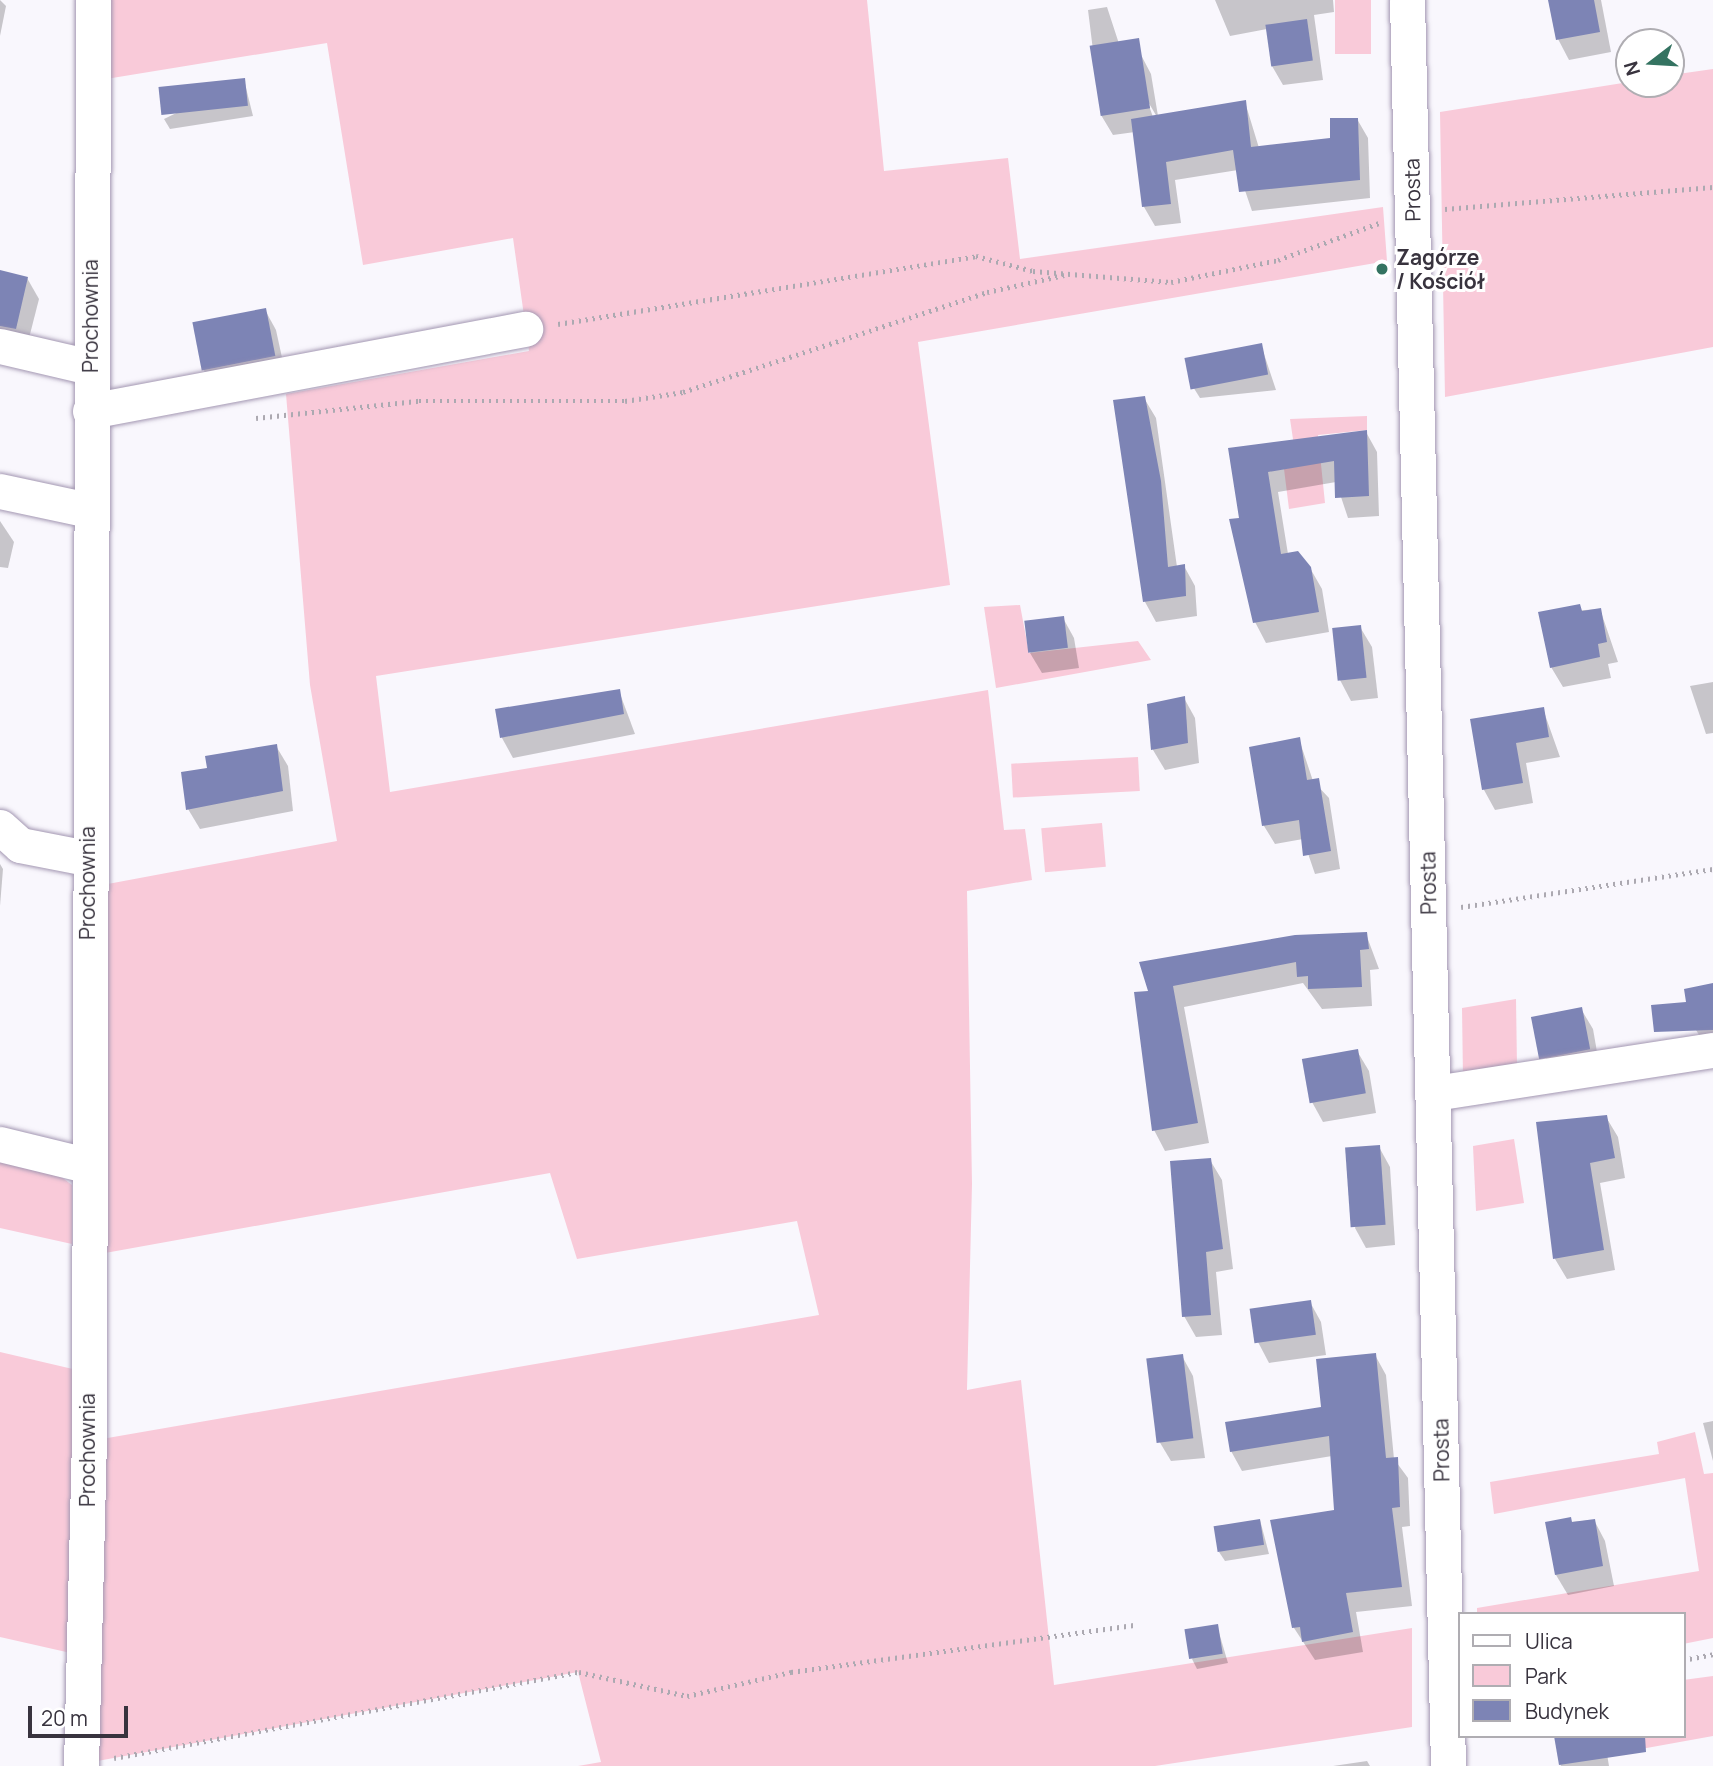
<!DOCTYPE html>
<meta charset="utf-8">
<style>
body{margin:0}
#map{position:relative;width:1713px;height:1766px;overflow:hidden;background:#f9f7fd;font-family:Manrope,sans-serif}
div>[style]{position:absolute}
.green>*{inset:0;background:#f9cad9;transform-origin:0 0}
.shadow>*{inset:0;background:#0003}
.building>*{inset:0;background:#7d84b5;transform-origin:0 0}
.path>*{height:4.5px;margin-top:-2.25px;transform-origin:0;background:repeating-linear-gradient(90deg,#aca9b1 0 2px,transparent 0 7px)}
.roads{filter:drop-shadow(0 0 2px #a397b2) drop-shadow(0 0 2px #a397b2)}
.minor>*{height:35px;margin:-17.5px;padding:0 17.5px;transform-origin:17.5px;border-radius:17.5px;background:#fff}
.dots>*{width:19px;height:19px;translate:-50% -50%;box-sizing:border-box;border:4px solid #fff;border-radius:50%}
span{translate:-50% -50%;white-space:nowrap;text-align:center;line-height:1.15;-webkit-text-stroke:6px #fff;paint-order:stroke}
.street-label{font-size:21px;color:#38333e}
.poi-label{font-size:21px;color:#38333e;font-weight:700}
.left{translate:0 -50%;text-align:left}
.legend{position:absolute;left:1458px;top:1612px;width:228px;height:126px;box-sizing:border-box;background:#fff;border:2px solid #afadb2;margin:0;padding:9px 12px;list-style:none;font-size:21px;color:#38333e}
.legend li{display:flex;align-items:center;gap:14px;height:35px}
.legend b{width:35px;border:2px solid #afadb2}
.north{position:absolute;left:1615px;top:28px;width:70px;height:70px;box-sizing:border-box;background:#fff;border:2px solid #afadb2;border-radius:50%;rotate:253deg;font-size:19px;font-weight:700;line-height:28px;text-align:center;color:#38333e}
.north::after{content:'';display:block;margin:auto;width:24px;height:32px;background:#347361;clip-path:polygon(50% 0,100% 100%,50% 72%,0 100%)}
.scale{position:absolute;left:28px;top:1706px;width:100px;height:32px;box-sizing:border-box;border:4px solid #38333e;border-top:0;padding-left:9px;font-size:21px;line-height:24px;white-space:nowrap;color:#38333e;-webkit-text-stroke:5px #fff;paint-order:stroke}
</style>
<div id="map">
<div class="green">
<i style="clip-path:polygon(107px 0,867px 0,884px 171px,1008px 158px,1020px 259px,1383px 207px,1387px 261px,918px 342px,950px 585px,376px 676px,390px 792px,988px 690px,1004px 830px,1025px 829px,1032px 880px,967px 891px,972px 1184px,967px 1390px,1021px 1380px,1054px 1685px,1412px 1628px,1412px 1727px,1155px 1766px,578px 1766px,601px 1762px,578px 1672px,92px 1762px,96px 1440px,819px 1315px,797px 1221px,577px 1259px,550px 1173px,94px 1255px,97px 886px,337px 841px,310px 685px,286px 394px,529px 351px,513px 238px,363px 265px,327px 43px,106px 79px)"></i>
<i style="left:1335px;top:0;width:36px;height:54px"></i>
<i style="clip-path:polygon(1713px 69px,1713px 347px,1445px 397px,1440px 112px,1629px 82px,1671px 84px,1671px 75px)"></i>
<i style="clip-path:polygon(1367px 416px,1367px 430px,1318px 435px,1325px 503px,1289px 509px,1284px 469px,1297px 466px,1290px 419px)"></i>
<i style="clip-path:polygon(1020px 605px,1029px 653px,1138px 641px,1151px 660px,996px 688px,984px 607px)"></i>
<i style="left:1138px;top:757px;width:34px;height:127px;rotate:87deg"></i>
<i style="left:1102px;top:823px;width:44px;height:61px;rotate:85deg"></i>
<i style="clip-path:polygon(1516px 999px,1517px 1067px,1463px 1077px,1462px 1008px)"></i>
<i style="clip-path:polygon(1514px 1139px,1524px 1203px,1476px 1211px,1473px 1146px)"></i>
<i style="clip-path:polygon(0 1157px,48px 1167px,72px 1185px,72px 1244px,0 1228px)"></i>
<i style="clip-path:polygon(0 1352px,77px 1370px,84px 1656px,0 1637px)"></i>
<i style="clip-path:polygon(1695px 1432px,1704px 1474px,1713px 1473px,1713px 1638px,1683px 1644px,1683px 1614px,1477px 1614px,1477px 1608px,1699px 1571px,1685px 1478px,1494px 1514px,1490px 1482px,1659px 1454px,1657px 1442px)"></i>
<i style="clip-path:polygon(1713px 1676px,1713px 1736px,1630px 1751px,1628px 1736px,1683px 1736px,1683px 1680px)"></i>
</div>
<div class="shadow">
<i style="clip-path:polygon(0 0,6px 6px,0 36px)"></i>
<i style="clip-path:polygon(1215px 0,1333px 0,1334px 12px,1314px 15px,1323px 80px,1283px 85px,1272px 66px,1267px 29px,1230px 36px)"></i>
<i style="clip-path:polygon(1552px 0,1601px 0,1611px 52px,1569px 60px,1558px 39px)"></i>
<i style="clip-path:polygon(evenodd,1107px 7px,1123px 56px,1140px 53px,1151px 74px,1158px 116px,1245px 102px,1259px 148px,1332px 139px,1357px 119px,1368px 138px,1370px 198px,1252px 211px,1238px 170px,1175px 180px,1181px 223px,1155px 226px,1144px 207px,1135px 132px,1113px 135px,1101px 115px,1088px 10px,1107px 7px,1147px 100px,1157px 117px,1153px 117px,1147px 100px)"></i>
<i style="clip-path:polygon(244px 80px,253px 116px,170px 129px,164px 119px)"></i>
<i style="clip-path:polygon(0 272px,27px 278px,39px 299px,27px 346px,0 339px)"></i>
<i style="clip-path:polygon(265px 310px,276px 330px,286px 376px,214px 389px,203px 369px)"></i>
<i style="clip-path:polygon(1261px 345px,1276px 390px,1200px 398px,1190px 382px)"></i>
<i style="clip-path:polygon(1144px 398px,1156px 418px,1177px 567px,1184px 566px,1195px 586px,1197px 616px,1156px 622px,1145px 602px)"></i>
<i style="clip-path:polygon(1366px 432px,1377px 452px,1379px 516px,1348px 518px,1336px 482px,1278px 492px,1288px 554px,1310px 568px,1322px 589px,1329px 632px,1266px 643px,1255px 622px,1230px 450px)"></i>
<i style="clip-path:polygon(0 521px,14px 542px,8px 568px,0 567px)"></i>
<i style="clip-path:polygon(1600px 609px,1618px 662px,1608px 664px,1611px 678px,1563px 687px,1551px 667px,1541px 613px)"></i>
<i style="clip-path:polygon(1063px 618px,1074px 638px,1079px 668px,1042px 673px,1030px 653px)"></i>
<i style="clip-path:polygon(1360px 627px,1372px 647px,1378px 698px,1351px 701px,1340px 680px)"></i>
<i style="clip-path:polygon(1713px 682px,1713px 733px,1706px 734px,1690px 686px)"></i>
<i style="clip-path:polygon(619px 691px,635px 734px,513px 758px,502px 738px,497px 710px)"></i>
<i style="clip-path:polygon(1184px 698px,1195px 718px,1199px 763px,1165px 770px,1153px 750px,1149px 706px)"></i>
<i style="clip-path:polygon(1543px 709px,1560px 757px,1526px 763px,1533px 803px,1495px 810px,1484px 790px,1472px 721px)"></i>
<i style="clip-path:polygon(1299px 739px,1313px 781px,1329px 798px,1340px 869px,1315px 874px,1303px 839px,1275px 844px,1264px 826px,1251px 748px)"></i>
<i style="clip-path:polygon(276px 746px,288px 766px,293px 811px,200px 829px,188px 809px,209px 769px)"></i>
<i style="clip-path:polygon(0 864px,3px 869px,0 906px)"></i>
<i style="clip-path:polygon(1366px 934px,1379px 969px,1370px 970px,1372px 1006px,1322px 1009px,1303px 983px,1184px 1007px,1209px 1143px,1165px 1151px,1154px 1130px,1150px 993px,1295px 937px)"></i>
<i style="clip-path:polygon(1713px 985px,1713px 1036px,1701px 1038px,1691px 1022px)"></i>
<i style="clip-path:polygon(1581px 1009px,1593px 1029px,1600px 1069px,1552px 1076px,1533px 1018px)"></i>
<i style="clip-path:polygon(1357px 1051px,1369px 1071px,1376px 1113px,1323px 1122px,1312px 1102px)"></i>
<i style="clip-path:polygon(1606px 1117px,1618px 1137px,1625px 1178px,1600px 1183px,1615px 1270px,1567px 1279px,1555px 1259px,1538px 1124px)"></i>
<i style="clip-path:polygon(1379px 1147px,1390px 1167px,1395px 1245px,1366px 1248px,1355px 1228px)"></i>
<i style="clip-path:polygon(1210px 1160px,1222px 1180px,1233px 1269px,1216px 1272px,1222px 1335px,1196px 1337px,1184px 1316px)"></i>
<i style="clip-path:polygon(1310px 1302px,1321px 1322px,1326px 1355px,1269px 1363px,1258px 1342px)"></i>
<i style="clip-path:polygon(1375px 1355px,1386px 1375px,1394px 1459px,1408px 1478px,1410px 1526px,1402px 1527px,1412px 1606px,1356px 1612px,1363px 1652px,1315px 1660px,1294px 1628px,1272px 1522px,1336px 1512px,1332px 1456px,1242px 1471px,1231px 1451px,1323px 1408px)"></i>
<i style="clip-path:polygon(1182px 1356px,1193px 1376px,1205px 1458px,1171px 1461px,1159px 1441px)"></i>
<i style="clip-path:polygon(1713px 1421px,1713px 1461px,1703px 1423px)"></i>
<i style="clip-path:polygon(1260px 1520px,1269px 1554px,1225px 1561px,1219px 1552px)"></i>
<i style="clip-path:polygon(1594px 1520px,1605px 1541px,1614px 1586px,1568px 1595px,1556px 1575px,1547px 1524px)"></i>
<i style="clip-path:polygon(1217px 1626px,1228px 1663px,1197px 1669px,1192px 1659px)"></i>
<i style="clip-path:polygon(1604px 1736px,1609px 1766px,1561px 1766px,1560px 1764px)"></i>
<i style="clip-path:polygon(1367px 1761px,1370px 1766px,1333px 1766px)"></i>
</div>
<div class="building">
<i style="clip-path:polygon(1548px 0,1594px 0,1600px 32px,1556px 40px)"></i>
<i style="left:1307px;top:19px;width:42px;height:42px;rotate:82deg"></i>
<i style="left:1139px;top:38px;width:71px;height:50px;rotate:81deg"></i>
<i style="left:245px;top:78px;width:28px;height:87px;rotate:84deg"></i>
<i style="clip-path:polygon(1246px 100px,1251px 147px,1330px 138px,1330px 118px,1358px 118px,1360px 180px,1239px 192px,1233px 150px,1166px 162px,1171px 204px,1142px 207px,1131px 119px)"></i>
<i style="clip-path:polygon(0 270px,28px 277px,16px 329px,0 326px)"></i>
<i style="left:266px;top:308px;width:49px;height:75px;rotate:79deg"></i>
<i style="left:1262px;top:343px;width:32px;height:79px;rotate:79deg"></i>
<i style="clip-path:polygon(1145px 396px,1161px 481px,1168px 567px,1185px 564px,1186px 596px,1143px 602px,1113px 400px)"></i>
<i style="clip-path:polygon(1367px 430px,1369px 496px,1335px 498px,1334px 461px,1268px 472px,1281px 554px,1298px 551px,1311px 567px,1319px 612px,1253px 623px,1229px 519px,1239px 518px,1228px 448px)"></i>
<i style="clip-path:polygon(1580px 604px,1582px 611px,1601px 608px,1607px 642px,1598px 644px,1600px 657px,1550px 668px,1538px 612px)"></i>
<i style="left:1064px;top:616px;width:32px;height:40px;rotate:83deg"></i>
<i style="left:1361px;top:625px;width:53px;height:29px;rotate:84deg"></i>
<i style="clip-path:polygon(620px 689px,624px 714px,500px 738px,495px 709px)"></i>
<i style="clip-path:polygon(1185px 696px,1188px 743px,1151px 750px,1147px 704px)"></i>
<i style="clip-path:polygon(1544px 707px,1549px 737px,1516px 743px,1523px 783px,1482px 790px,1470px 719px)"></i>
<i style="clip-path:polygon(1300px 737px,1307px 780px,1319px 778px,1331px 851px,1303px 856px,1299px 820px,1262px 826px,1249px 747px)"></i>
<i style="clip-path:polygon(277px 744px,283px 791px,186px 810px,181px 772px,207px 768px,205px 756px)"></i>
<i style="clip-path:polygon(1367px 932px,1369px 949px,1360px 950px,1362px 987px,1308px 989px,1308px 976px,1297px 977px,1296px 962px,1173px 986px,1198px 1123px,1152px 1131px,1134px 992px,1148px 991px,1139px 962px,1295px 935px)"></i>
<i style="clip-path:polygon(1713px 983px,1713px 1030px,1654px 1032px,1651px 1005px,1686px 1002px,1684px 989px)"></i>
<i style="left:1582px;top:1007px;width:43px;height:52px;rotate:79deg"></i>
<i style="left:1358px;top:1049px;width:45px;height:57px;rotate:80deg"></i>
<i style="clip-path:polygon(1607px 1115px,1615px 1158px,1590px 1163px,1604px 1250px,1553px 1259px,1536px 1122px)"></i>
<i style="left:1380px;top:1145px;width:80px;height:35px;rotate:86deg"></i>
<i style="clip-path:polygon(1211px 1158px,1223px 1249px,1206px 1252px,1211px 1315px,1182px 1317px,1170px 1161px)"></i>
<i style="left:1311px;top:1300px;width:35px;height:62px;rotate:82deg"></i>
<i style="clip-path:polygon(1376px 1353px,1386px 1458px,1398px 1457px,1400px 1507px,1392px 1508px,1402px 1587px,1346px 1593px,1353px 1632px,1302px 1642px,1300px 1627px,1292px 1628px,1270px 1520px,1334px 1510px,1329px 1436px,1230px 1452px,1225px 1422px,1321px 1407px,1316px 1359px)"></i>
<i style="left:1183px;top:1354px;width:85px;height:37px;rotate:83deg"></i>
<i style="clip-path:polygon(1571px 1517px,1572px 1522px,1595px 1519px,1603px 1566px,1555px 1575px,1545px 1522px)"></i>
<i style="left:1260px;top:1519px;width:26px;height:47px;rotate:81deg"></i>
<i style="left:1218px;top:1624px;width:30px;height:34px;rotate:81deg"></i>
<i style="clip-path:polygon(1554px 1736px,1645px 1736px,1646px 1752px,1559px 1765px)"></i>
</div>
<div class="path">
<i style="left:1445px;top:209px;width:269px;rotate:-4.7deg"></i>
<i style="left:558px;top:324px;width:423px;rotate:-9.2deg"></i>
<i style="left:976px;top:256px;width:59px;rotate:14.7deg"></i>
<i style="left:1033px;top:271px;width:138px;rotate:4.6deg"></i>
<i style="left:1171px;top:282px;width:109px;rotate:-11.6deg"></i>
<i style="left:1278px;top:260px;width:108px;rotate:-20.1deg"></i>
<i style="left:256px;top:418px;width:164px;rotate:-6deg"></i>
<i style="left:419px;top:401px;width:206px"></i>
<i style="left:625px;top:401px;width:59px;rotate:-8.8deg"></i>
<i style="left:683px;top:392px;width:320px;rotate:-18.2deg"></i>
<i style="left:987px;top:292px;width:79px;rotate:-12.4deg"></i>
<i style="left:1461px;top:907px;width:255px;rotate:-8.6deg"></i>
<i style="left:1683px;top:1660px;width:31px;rotate:-11deg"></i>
<i style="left:114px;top:1758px;width:473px;rotate:-10.5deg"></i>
<i style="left:579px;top:1672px;width:111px;rotate:12.5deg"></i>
<i style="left:687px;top:1696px;width:107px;rotate:-13deg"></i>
<i style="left:791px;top:1672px;width:348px;rotate:-7.8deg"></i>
</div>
<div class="roads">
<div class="minor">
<i style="left:1407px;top:0;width:1766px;rotate:88.67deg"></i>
<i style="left:0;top:346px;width:92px;rotate:13.1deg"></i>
<i style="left:90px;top:411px;width:443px;rotate:-10.7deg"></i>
<i style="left:0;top:491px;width:91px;rotate:12.1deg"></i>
<i style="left:0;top:827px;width:27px;rotate:42deg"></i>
<i style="left:20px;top:845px;width:68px;rotate:11deg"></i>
<i style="left:1434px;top:1093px;width:282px;rotate:-8.8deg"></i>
<i style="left:0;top:1144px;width:89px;rotate:13.7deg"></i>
<i style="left:81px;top:1766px;width:334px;rotate:-88.6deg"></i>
<i style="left:89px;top:1432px;width:1432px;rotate:-89.84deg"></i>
</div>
</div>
<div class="dots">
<i style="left:1382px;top:269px;background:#347361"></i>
</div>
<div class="street-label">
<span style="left:1412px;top:190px;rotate:-91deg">Prosta</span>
<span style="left:90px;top:316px;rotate:-90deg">Prochownia</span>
<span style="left:87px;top:883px;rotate:-90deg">Prochownia</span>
<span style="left:1428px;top:883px;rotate:-91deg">Prosta</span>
<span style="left:87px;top:1450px;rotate:-90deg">Prochownia</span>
<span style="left:1441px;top:1450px;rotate:-91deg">Prosta</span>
</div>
<div class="poi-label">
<span class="left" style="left:1396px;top:269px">Zagórze<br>/ Kościół</span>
</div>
<ul class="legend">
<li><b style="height:9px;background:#fff"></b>Ulica</li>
<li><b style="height:19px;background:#f9cad9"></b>Park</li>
<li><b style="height:19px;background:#7d84b5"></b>Budynek</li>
</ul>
<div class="north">N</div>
<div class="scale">20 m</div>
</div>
